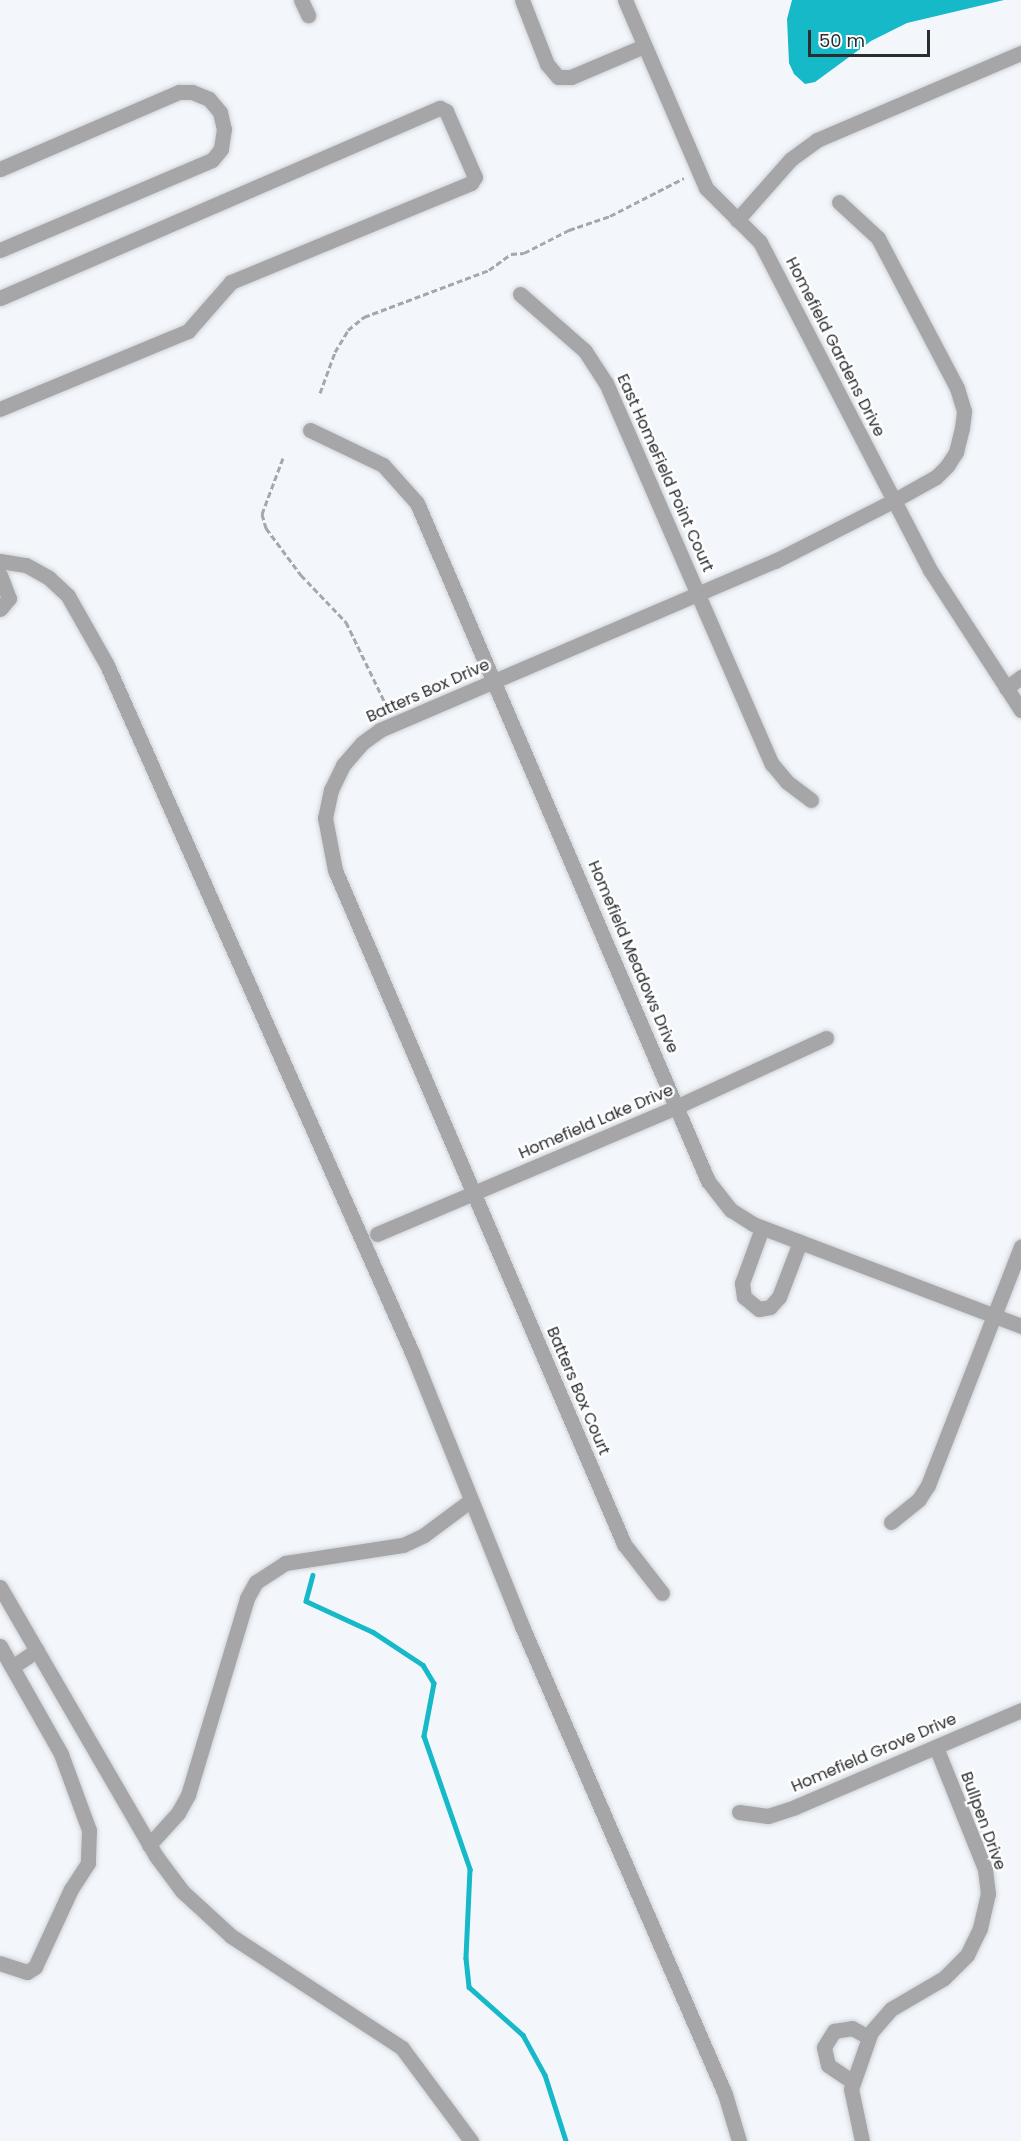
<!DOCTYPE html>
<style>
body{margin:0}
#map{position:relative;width:1021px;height:2141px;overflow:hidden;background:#f3f7fc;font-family:Poppins,sans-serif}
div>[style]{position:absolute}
.water>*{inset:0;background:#15b9c7}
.stream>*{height:4.5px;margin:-2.25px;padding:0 2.25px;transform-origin:2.25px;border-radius:2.25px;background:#15b9c7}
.path>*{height:3px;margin-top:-1.5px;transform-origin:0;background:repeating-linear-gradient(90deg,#a5a7ab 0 6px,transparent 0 9px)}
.roads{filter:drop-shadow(0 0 2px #cfd3d7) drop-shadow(0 0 2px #cfd3d7)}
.minor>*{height:15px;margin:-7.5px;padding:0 7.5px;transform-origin:7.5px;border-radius:7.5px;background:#a6a6a8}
span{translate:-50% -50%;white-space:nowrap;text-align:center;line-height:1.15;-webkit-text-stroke:4.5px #fff;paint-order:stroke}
.street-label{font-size:16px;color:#2c2d2f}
.scale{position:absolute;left:808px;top:30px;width:122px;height:27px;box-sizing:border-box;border:3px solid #2c2d2f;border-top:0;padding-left:8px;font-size:18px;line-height:21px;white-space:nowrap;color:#2c2d2f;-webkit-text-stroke:4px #fff;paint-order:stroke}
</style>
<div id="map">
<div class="water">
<i style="clip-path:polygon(792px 0,1004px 0,907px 23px,871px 41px,815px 82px,805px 84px,794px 74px,789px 63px,787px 19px)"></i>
</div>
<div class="stream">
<i style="left:313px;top:1575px;width:27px;rotate:105deg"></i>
<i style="left:306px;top:1601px;width:74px;rotate:24.8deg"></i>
<i style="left:373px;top:1632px;width:60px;rotate:33.4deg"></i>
<i style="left:423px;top:1665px;width:21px;rotate:59deg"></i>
<i style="left:434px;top:1683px;width:54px;rotate:100.7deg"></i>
<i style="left:424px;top:1736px;width:141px;rotate:70.9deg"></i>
<i style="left:470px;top:1869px;width:89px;rotate:92.6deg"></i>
<i style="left:466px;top:1958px;width:29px;rotate:84deg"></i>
<i style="left:469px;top:1987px;width:72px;rotate:41.6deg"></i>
<i style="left:523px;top:2035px;width:46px;rotate:61.2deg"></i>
<i style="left:545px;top:2075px;width:69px;rotate:72.3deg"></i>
</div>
<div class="path">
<i style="left:320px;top:393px;width:44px;rotate:-69.9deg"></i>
<i style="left:335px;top:352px;width:26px;rotate:-59deg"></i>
<i style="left:348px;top:330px;width:21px;rotate:-39deg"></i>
<i style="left:364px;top:317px;width:134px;rotate:-20.6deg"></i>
<i style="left:489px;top:270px;width:27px;rotate:-36deg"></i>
<i style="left:511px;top:254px;width:13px;rotate:-4deg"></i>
<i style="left:524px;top:253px;width:51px;rotate:-27.1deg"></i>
<i style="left:569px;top:230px;width:43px;rotate:-18.9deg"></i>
<i style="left:610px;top:216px;width:83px;rotate:-27.2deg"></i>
<i style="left:283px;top:458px;width:60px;rotate:110.6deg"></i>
<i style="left:262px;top:514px;width:15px;rotate:74deg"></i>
<i style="left:266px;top:528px;width:59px;rotate:53.3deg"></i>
<i style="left:301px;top:575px;width:65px;rotate:46.2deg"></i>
<i style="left:346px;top:622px;width:99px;rotate:64.2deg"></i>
</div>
<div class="roads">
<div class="minor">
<i style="left:301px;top:0;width:17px;rotate:65deg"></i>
<i style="left:522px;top:0;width:69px;rotate:68.7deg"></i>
<i style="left:547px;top:64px;width:17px;rotate:50deg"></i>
<i style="left:558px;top:77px;width:13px"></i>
<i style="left:571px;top:77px;width:79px;rotate:-23deg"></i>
<i style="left:625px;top:0;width:205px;rotate:66.7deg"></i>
<i style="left:706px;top:188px;width:76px;rotate:45deg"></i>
<i style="left:760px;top:242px;width:369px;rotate:62.6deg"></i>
<i style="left:930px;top:570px;width:167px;rotate:57deg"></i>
<i style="left:0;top:169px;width:195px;rotate:-23.3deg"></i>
<i style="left:179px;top:92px;width:13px"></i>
<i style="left:192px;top:92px;width:18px;rotate:22deg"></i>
<i style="left:209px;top:99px;width:17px;rotate:50deg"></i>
<i style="left:220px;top:112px;width:17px;rotate:77deg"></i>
<i style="left:224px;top:129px;width:20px;rotate:99deg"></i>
<i style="left:221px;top:149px;width:14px;rotate:129deg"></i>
<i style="left:212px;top:160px;width:230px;rotate:157deg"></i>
<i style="left:737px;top:220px;width:81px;rotate:-48.5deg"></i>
<i style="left:791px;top:159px;width:32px;rotate:-36deg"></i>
<i style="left:817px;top:140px;width:222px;rotate:-23.1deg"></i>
<i style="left:520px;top:294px;width:86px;rotate:41.2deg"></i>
<i style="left:585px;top:351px;width:38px;rotate:57deg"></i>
<i style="left:606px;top:383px;width:416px;rotate:66.5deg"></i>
<i style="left:772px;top:764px;width:23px;rotate:50deg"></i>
<i style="left:787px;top:782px;width:30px;rotate:37deg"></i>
<i style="left:0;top:298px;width:479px;rotate:-23.4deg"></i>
<i style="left:440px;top:108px;width:7px;rotate:27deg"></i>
<i style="left:446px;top:111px;width:72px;rotate:66.3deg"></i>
<i style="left:475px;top:177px;width:7px;rotate:124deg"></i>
<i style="left:471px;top:183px;width:260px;rotate:157.6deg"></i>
<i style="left:231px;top:282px;width:65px;rotate:131.3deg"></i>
<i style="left:188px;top:331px;width:204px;rotate:157.5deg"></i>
<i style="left:310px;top:430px;width:81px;rotate:25.6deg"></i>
<i style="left:383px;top:465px;width:51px;rotate:48.2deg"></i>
<i style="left:417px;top:503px;width:738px;rotate:66.77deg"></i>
<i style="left:708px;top:1181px;width:37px;rotate:52deg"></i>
<i style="left:731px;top:1210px;width:26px;rotate:32deg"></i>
<i style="left:753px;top:1224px;width:287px;rotate:20.8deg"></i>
<i style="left:0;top:561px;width:26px;rotate:9deg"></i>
<i style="left:26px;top:565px;width:26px;rotate:29deg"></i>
<i style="left:49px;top:578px;width:26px;rotate:43deg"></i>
<i style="left:68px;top:596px;width:79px;rotate:60.5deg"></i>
<i style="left:107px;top:665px;width:755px;rotate:66.08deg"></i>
<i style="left:413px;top:1355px;width:290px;rotate:68.1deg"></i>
<i style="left:521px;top:1624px;width:512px;rotate:66.54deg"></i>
<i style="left:725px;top:2094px;width:49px;rotate:73.4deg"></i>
<i style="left:0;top:575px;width:25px;rotate:69deg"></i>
<i style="left:9px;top:598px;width:14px;rotate:129deg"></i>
<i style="left:1006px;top:688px;width:19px;rotate:-36deg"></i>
<i style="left:762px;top:1228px;width:59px;rotate:110deg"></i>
<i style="left:742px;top:1283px;width:14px;rotate:82deg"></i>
<i style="left:744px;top:1297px;width:19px;rotate:39deg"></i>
<i style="left:759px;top:1309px;width:11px;rotate:-10deg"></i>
<i style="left:770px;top:1307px;width:13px;rotate:-48deg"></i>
<i style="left:779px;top:1297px;width:59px;rotate:-69.1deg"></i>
<i style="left:377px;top:1234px;width:327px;rotate:-23deg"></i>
<i style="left:678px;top:1106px;width:163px;rotate:-24.7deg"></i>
<i style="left:891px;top:1522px;width:36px;rotate:-39deg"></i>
<i style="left:919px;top:1499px;width:17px;rotate:-57deg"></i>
<i style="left:928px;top:1485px;width:256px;rotate:-68.7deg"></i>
<i style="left:0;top:1587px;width:311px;rotate:59.9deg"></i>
<i style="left:156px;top:1856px;width:44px;rotate:53.4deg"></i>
<i style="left:182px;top:1891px;width:67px;rotate:42.6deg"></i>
<i style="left:231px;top:1936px;width:204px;rotate:33.2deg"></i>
<i style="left:402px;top:2048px;width:116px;rotate:53.4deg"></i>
<i style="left:662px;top:1593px;width:62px;rotate:-127.8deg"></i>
<i style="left:624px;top:1544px;width:733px;rotate:-113.21deg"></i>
<i style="left:335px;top:870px;width:53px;rotate:-100.9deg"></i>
<i style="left:325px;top:818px;width:29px;rotate:-78deg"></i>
<i style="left:331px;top:790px;width:28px;rotate:-64deg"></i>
<i style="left:343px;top:765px;width:29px;rotate:-49deg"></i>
<i style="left:362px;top:743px;width:22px;rotate:-36deg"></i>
<i style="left:380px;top:730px;width:430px;rotate:-23.2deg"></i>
<i style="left:775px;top:561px;width:132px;rotate:-27deg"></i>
<i style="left:893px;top:501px;width:49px;rotate:-29.2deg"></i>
<i style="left:936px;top:477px;width:16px;rotate:-45deg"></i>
<i style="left:947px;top:466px;width:17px;rotate:-57deg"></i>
<i style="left:956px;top:452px;width:25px;rotate:-76deg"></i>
<i style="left:962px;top:428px;width:17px;rotate:-83deg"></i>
<i style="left:964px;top:411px;width:24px;rotate:-107deg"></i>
<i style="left:957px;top:388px;width:170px;rotate:-117.8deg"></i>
<i style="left:878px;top:238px;width:53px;rotate:-137.3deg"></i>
<i style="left:0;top:1646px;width:124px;rotate:60.5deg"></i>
<i style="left:61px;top:1754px;width:81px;rotate:69.8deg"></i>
<i style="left:89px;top:1830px;width:33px;rotate:92deg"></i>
<i style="left:88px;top:1863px;width:31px;rotate:123deg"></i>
<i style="left:71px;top:1889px;width:86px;rotate:114.8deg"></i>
<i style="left:35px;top:1967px;width:9px;rotate:148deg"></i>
<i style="left:27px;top:1972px;width:28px;rotate:-162deg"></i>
<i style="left:12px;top:1667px;width:30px;rotate:-34deg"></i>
<i style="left:739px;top:1812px;width:29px;rotate:8deg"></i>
<i style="left:768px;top:1816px;width:28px;rotate:-18deg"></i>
<i style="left:795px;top:1807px;width:246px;rotate:-23.2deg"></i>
<i style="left:149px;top:1845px;width:43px;rotate:-47.8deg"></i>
<i style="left:178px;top:1813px;width:21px;rotate:-61deg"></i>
<i style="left:188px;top:1795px;width:206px;rotate:-73.3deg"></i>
<i style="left:247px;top:1598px;width:18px;rotate:-61deg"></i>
<i style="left:256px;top:1582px;width:35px;rotate:-33deg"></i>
<i style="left:285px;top:1563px;width:119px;rotate:-8.7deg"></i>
<i style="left:403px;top:1545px;width:23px;rotate:-25deg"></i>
<i style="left:424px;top:1535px;width:57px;rotate:-36.5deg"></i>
<i style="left:853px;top:2082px;width:30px;rotate:-146deg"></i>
<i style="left:828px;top:2065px;width:18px;rotate:-103deg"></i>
<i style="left:824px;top:2047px;width:19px;rotate:-58deg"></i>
<i style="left:834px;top:2031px;width:18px;rotate:-9deg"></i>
<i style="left:852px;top:2028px;width:18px;rotate:29deg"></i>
<i style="left:862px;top:2141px;width:53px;rotate:-101.9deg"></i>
<i style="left:851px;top:2089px;width:60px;rotate:-70.7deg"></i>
<i style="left:871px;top:2032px;width:30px;rotate:-49deg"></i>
<i style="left:891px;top:2009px;width:61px;rotate:-30.3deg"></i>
<i style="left:944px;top:1978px;width:33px;rotate:-45deg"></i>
<i style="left:967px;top:1955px;width:30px;rotate:-64deg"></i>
<i style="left:980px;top:1928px;width:35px;rotate:-77deg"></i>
<i style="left:988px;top:1894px;width:25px;rotate:-97deg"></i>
<i style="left:985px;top:1869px;width:131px;rotate:-111.9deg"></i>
</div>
</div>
<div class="street-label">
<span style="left:835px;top:347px;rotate:63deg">Homefield Gardens Drive</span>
<span style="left:665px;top:473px;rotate:66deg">East HomeField Point Court</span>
<span style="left:428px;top:691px;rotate:-24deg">Batters Box Drive</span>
<span style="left:633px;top:957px;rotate:67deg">Homefield Meadows Drive</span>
<span style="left:596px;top:1122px;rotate:-23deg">Homefield Lake Drive</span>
<span style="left:578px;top:1391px;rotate:67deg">Batters Box Court</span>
<span style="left:874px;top:1753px;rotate:-23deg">Homefield Grove Drive</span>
<span style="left:983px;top:1821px;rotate:70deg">Bullpen Drive</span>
</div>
<div class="scale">50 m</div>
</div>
